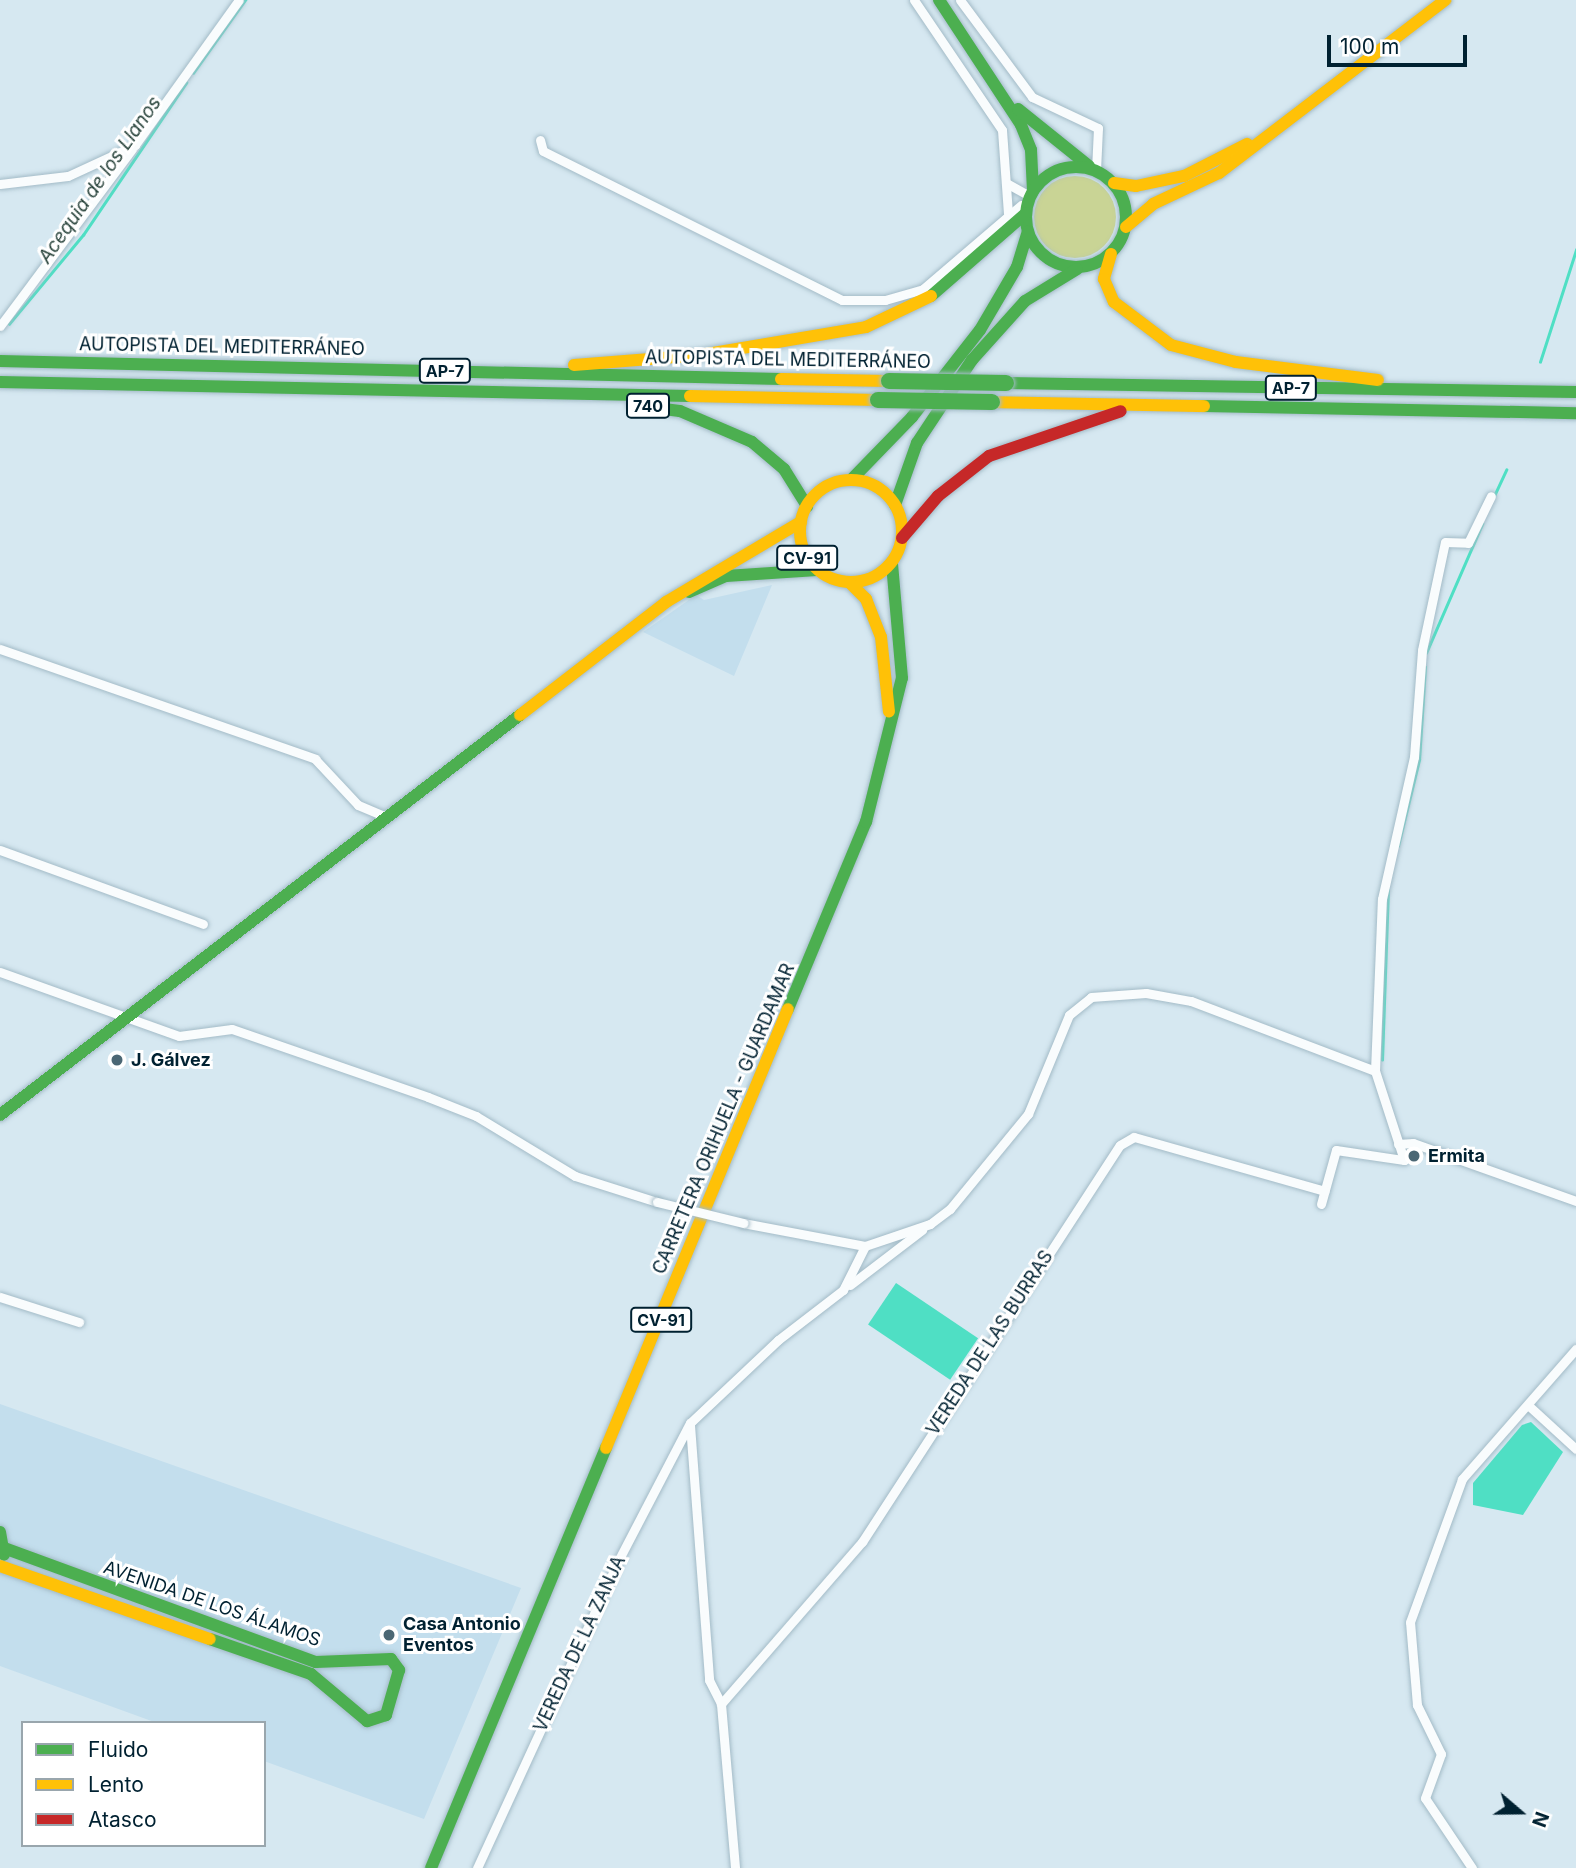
<!DOCTYPE html>
<meta charset="utf-8">
<style>
body{margin:0}
#map{position:relative;width:1576px;height:1868px;overflow:hidden;background:#d6e8f1;font-family:Inter,sans-serif}
div>[style]{position:absolute}
.built>*{inset:0;background:#c3deed}
.green>*{inset:0;background:#c9d495}
.round{border-radius:50%}
.water>*{inset:0;background:#4fdfc4;transform-origin:0 0}
.stream>*{height:2.5px;margin:-1.25px;padding:0 1.25px;transform-origin:1.25px;border-radius:1.25px;background:#4fdfc4}
.roads{filter:drop-shadow(0 0 2px #a3bbc7) drop-shadow(0 0 2px #a3bbc7)}
.street>*{height:9px;margin:-4.5px;padding:0 4.5px;transform-origin:4.5px;border-radius:4.5px;background:#f9fcfd}
.fast>*{height:12px;margin:-6px;padding:0 6px;transform-origin:6px;border-radius:6px;background:#4caf50}
.fast>.ring{margin:-6px;padding:0;box-sizing:content-box;background:none;border:12px solid #4caf50;border-radius:50%}
.slow>*{height:12px;margin:-6px;padding:0 6px;transform-origin:6px;border-radius:6px;background:#ffc107}
.slow>.ring{margin:-6px;padding:0;box-sizing:content-box;background:none;border:12px solid #ffc107;border-radius:50%}
.jam>*{height:12px;margin:-6px;padding:0 6px;transform-origin:6px;border-radius:6px;background:#c62828}
.bridges{filter:drop-shadow(0 0 2px #a3bbc7) drop-shadow(0 0 2px #a3bbc7)}
.street-bridge>*{height:9px;margin:-4.5px;padding:0 4.5px;transform-origin:4.5px;border-radius:4.5px;background:#f9fcfd}
.fast-bridge>*{height:16px;margin:-8px;padding:0 8px;transform-origin:8px;border-radius:8px;background:#4caf50}
.dots>*{width:19px;height:19px;translate:-50% -50%;box-sizing:border-box;border:4px solid #fff;border-radius:50%}
span{translate:-50% -50%;white-space:nowrap;text-align:center;line-height:1.15;-webkit-text-stroke:6px #fff;paint-order:stroke}
.shield-label span{padding:2px 5px;background:#fff;border:2px solid;border-radius:5px;-webkit-text-stroke-width:0}
.shield-label{font-size:16px;color:#002131;font-weight:700}
.street-label{font-size:18px;color:#002131}
.poi-label{font-size:18px;color:#002131;font-weight:700}
.left{translate:0 -50%;text-align:left}
.water-label{font-size:19px;color:#29443c;font-style:italic}
.legend{position:absolute;left:21px;top:1721px;width:245px;height:126px;box-sizing:border-box;background:#fff;border:2px solid #99a6ad;margin:0;padding:9px 12px;list-style:none;font-size:21px;color:#002131}
.legend li{display:flex;align-items:center;gap:14px;height:35px}
.legend b{width:35px;border:2px solid #99a6ad}
.north{position:absolute;left:1485px;top:1777px;width:70px;height:70px;-webkit-text-stroke:5px #fff;paint-order:stroke;rotate:110deg;font-size:19px;font-weight:700;line-height:28px;text-align:center;color:#002131}
.north::after{content:'';display:block;margin:auto;width:24px;height:32px;background:#002131;clip-path:polygon(50% 0,100% 100%,50% 72%,0 100%)}
.scale{position:absolute;left:1327px;top:35px;width:140px;height:32px;box-sizing:border-box;border:4px solid #002131;border-top:0;padding-left:9px;font-size:21px;line-height:24px;white-space:nowrap;color:#002131;-webkit-text-stroke:5px #fff;paint-order:stroke}
</style>
<div id="map">
<div class="built">
<i style="clip-path:polygon(772px 585px,734px 676px,643px 632px,696px 595px,704px 600px)"></i>
<i style="clip-path:polygon(0 1404px,521px 1588px,424px 1819px,264px 1761px,264px 1723px,157px 1723px,0 1666px)"></i>
</div>
<div class="green">
<i class="round" style="left:1034px;top:176px;width:82px;height:82px"></i>
</div>
<div class="water">
<i style="left:896px;top:1283px;width:99px;height:50px;rotate:34deg"></i>
<i style="clip-path:polygon(1531px 1422px,1563px 1452px,1523px 1515px,1473px 1505px,1473px 1483px,1522px 1425px)"></i>
</div>
<div class="stream">
<i style="left:193px;top:73px;width:90px;rotate:-54.5deg"></i>
<i style="left:9px;top:324px;width:116px;rotate:-50.3deg"></i>
<i style="left:83px;top:235px;width:184px;rotate:-55.9deg"></i>
<i style="left:1540px;top:362px;width:118px;rotate:-72.2deg"></i>
<i style="left:1494px;top:496px;width:29px;rotate:-65deg"></i>
<i style="left:1426px;top:653px;width:141px;rotate:-66.5deg"></i>
<i style="left:1398px;top:846px;width:89px;rotate:-76.3deg"></i>
<i style="left:1419px;top:760px;width:93px;rotate:-86.3deg"></i>
<i style="left:1382px;top:1060px;width:170px;rotate:-88deg"></i>
</div>
<div class="roads">
<div class="street">
<i style="left:914px;top:0;width:157px;rotate:55.9deg"></i>
<i style="left:1002px;top:130px;width:84px;rotate:85.9deg"></i>
<i style="left:960px;top:0;width:121px;rotate:53.4deg"></i>
<i style="left:1032px;top:97px;width:73px;rotate:25.2deg"></i>
<i style="left:1098px;top:128px;width:42px;rotate:92.7deg"></i>
<i style="left:540px;top:140px;width:11px;rotate:75deg"></i>
<i style="left:543px;top:151px;width:334px;rotate:26.5deg"></i>
<i style="left:842px;top:300px;width:43px"></i>
<i style="left:885px;top:300px;width:40px;rotate:-16deg"></i>
<i style="left:923px;top:289px;width:129px;rotate:-40.6deg"></i>
<i style="left:0;top:184px;width:68px;rotate:-6.7deg"></i>
<i style="left:68px;top:176px;width:74px;rotate:-24.8deg"></i>
<i style="left:135px;top:145px;width:178px;rotate:-54.4deg"></i>
<i style="left:1008px;top:184px;width:25px;rotate:29deg"></i>
<i style="left:0;top:326px;width:221px;rotate:-53.3deg"></i>
<i style="left:0;top:649px;width:334px;rotate:19.2deg"></i>
<i style="left:315px;top:759px;width:63px;rotate:46.9deg"></i>
<i style="left:358px;top:805px;width:30px;rotate:23deg"></i>
<i style="left:0;top:850px;width:216px;rotate:20deg"></i>
<i style="left:0;top:972px;width:190px;rotate:19.7deg"></i>
<i style="left:179px;top:1036px;width:53px;rotate:-7.5deg"></i>
<i style="left:232px;top:1029px;width:207px;rotate:19.1deg"></i>
<i style="left:428px;top:1097px;width:52px;rotate:21.6deg"></i>
<i style="left:476px;top:1116px;width:116px;rotate:31.2deg"></i>
<i style="left:575px;top:1176px;width:86px;rotate:17.6deg"></i>
<i style="left:1398px;top:1144px;width:15px;rotate:-4deg"></i>
<i style="left:1413px;top:1143px;width:173px;rotate:19.6deg"></i>
<i style="left:1321px;top:1204px;width:56px;rotate:-74.5deg"></i>
<i style="left:1336px;top:1150px;width:69px;rotate:8.4deg"></i>
<i style="left:1404px;top:1160px;width:94px;rotate:-108deg"></i>
<i style="left:1375px;top:1071px;width:172px;rotate:-87.7deg"></i>
<i style="left:1382px;top:899px;width:146px;rotate:-77.3deg"></i>
<i style="left:1414px;top:757px;width:107px;rotate:-85.7deg"></i>
<i style="left:1422px;top:650px;width:110px;rotate:-78deg"></i>
<i style="left:1445px;top:542px;width:23px;rotate:2deg"></i>
<i style="left:1468px;top:543px;width:52px;rotate:-63.9deg"></i>
<i style="left:743px;top:1223px;width:124px;rotate:10.7deg"></i>
<i style="left:865px;top:1246px;width:69px;rotate:-18.7deg"></i>
<i style="left:930px;top:1224px;width:25px;rotate:-37deg"></i>
<i style="left:950px;top:1209px;width:123px;rotate:-50.6deg"></i>
<i style="left:1028px;top:1114px;width:107px;rotate:-67.5deg"></i>
<i style="left:1069px;top:1015px;width:28px;rotate:-39deg"></i>
<i style="left:1091px;top:997px;width:55px;rotate:-4.2deg"></i>
<i style="left:1146px;top:993px;width:46px;rotate:10.1deg"></i>
<i style="left:1191px;top:1001px;width:197px;rotate:20.8deg"></i>
<i style="left:850px;top:1285px;width:91px;rotate:-37.4deg"></i>
<i style="left:0;top:1297px;width:83px;rotate:17.6deg"></i>
<i style="left:1528px;top:1405px;width:65px;rotate:42.5deg"></i>
<i style="left:690px;top:1425px;width:256px;rotate:85.7deg"></i>
<i style="left:709px;top:1680px;width:27px;rotate:63deg"></i>
<i style="left:721px;top:1704px;width:165px;rotate:85.1deg"></i>
<i style="left:721px;top:1704px;width:215px;rotate:-49deg"></i>
<i style="left:862px;top:1542px;width:473px;rotate:-57deg"></i>
<i style="left:1120px;top:1145px;width:16px;rotate:-30deg"></i>
<i style="left:1134px;top:1137px;width:198px;rotate:15.8deg"></i>
<i style="left:477px;top:1868px;width:336px;rotate:-65.3deg"></i>
<i style="left:617px;top:1563px;width:158px;rotate:-62.5deg"></i>
<i style="left:690px;top:1423px;width:121px;rotate:-43.3deg"></i>
<i style="left:778px;top:1340px;width:82px;rotate:-37.6deg"></i>
<i style="left:843px;top:1290px;width:49px;rotate:-63.4deg"></i>
<i style="left:1472px;top:1868px;width:84px;rotate:-123.9deg"></i>
<i style="left:1425px;top:1798px;width:47px;rotate:-70deg"></i>
<i style="left:1441px;top:1754px;width:55px;rotate:-116.1deg"></i>
<i style="left:1417px;top:1705px;width:83px;rotate:-94.8deg"></i>
<i style="left:1410px;top:1622px;width:152px;rotate:-70deg"></i>
<i style="left:1462px;top:1479px;width:173px;rotate:-48.8deg"></i>
</div>
<div class="fast">
<i style="left:939px;top:0;width:149px;rotate:56.7deg"></i>
<i style="left:1021px;top:125px;width:27px;rotate:68deg"></i>
<i style="left:1031px;top:150px;width:41px;rotate:87.2deg"></i>
<i style="left:1018px;top:109px;width:91px;rotate:38.8deg"></i>
<i class="ring" style="left:1026px;top:167px;width:88px;height:88px"></i>
<i style="left:931px;top:296px;width:126px;rotate:-41.1deg"></i>
<i style="left:0;top:361px;width:781px;rotate:1.32deg"></i>
<i style="left:0;top:382px;width:690px;rotate:1.16deg"></i>
<i style="left:1006px;top:383px;width:570px;rotate:0.9deg"></i>
<i style="left:633px;top:405px;width:47px;rotate:7.3deg"></i>
<i style="left:680px;top:411px;width:78px;rotate:23.3deg"></i>
<i style="left:752px;top:442px;width:42px;rotate:40.2deg"></i>
<i style="left:784px;top:469px;width:44px;rotate:58.1deg"></i>
<i style="left:1204px;top:406px;width:372px;rotate:1.1deg"></i>
<i style="left:851px;top:480px;width:88px;rotate:-45.9deg"></i>
<i style="left:912px;top:417px;width:110px;rotate:-52deg"></i>
<i style="left:980px;top:330px;width:73px;rotate:-59.6deg"></i>
<i style="left:1017px;top:267px;width:37px;rotate:-73deg"></i>
<i style="left:895px;top:505px;width:66px;rotate:-70.5deg"></i>
<i style="left:917px;top:443px;width:100px;rotate:-56.5deg"></i>
<i style="left:972px;top:360px;width:79px;rotate:-48.1deg"></i>
<i style="left:1025px;top:301px;width:61px;rotate:-31.6deg"></i>
<i style="left:689px;top:592px;width:40px;rotate:-23.4deg"></i>
<i style="left:726px;top:576px;width:91px;rotate:-3.8deg"></i>
<i style="left:788px;top:1009px;width:203px;rotate:-67.4deg"></i>
<i style="left:866px;top:822px;width:148px;rotate:-76deg"></i>
<i style="left:902px;top:678px;width:115px;rotate:-95deg"></i>
<i style="left:0;top:1115px;width:656px;rotate:-37.57deg"></i>
<i style="left:0;top:1532px;width:23px;rotate:80deg"></i>
<i style="left:4px;top:1548px;width:332px;rotate:20.1deg"></i>
<i style="left:316px;top:1662px;width:75px;rotate:-2.3deg"></i>
<i style="left:391px;top:1659px;width:14px;rotate:54deg"></i>
<i style="left:399px;top:1670px;width:47px;rotate:106.1deg"></i>
<i style="left:386px;top:1715px;width:20px;rotate:162deg"></i>
<i style="left:367px;top:1721px;width:73px;rotate:-140deg"></i>
<i style="left:311px;top:1674px;width:107px;rotate:-160.9deg"></i>
<i style="left:431px;top:1868px;width:455px;rotate:-67.4deg"></i>
</div>
<div class="slow">
<i style="left:1114px;top:183px;width:22px;rotate:8deg"></i>
<i style="left:1136px;top:186px;width:49px;rotate:-11.8deg"></i>
<i style="left:1184px;top:176px;width:71px;rotate:-26.9deg"></i>
<i style="left:1126px;top:227px;width:35px;rotate:-40deg"></i>
<i style="left:1153px;top:204px;width:73px;rotate:-25.2deg"></i>
<i style="left:1219px;top:173px;width:285px;rotate:-37.4deg"></i>
<i style="left:1111px;top:254px;width:26px;rotate:106deg"></i>
<i style="left:1104px;top:279px;width:25px;rotate:67deg"></i>
<i style="left:1114px;top:302px;width:71px;rotate:37deg"></i>
<i style="left:1171px;top:345px;width:67px;rotate:14.7deg"></i>
<i style="left:1236px;top:362px;width:143px;rotate:7.2deg"></i>
<i style="left:574px;top:365px;width:127px;rotate:-4.5deg"></i>
<i style="left:701px;top:355px;width:167px;rotate:-9.6deg"></i>
<i style="left:866px;top:327px;width:72px;rotate:-25.5deg"></i>
<i style="left:781px;top:379px;width:108px;rotate:1.1deg"></i>
<i style="left:690px;top:396px;width:188px;rotate:1.2deg"></i>
<i style="left:992px;top:402px;width:212px;rotate:1.1deg"></i>
<i class="ring" style="left:800px;top:480px;width:90px;height:90px"></i>
<i style="left:850px;top:583px;width:23px;rotate:45deg"></i>
<i style="left:866px;top:599px;width:41px;rotate:68.5deg"></i>
<i style="left:881px;top:637px;width:75px;rotate:83.9deg"></i>
<i style="left:520px;top:715px;width:185px;rotate:-37.7deg"></i>
<i style="left:666px;top:602px;width:157px;rotate:-30.7deg"></i>
<i style="left:606px;top:1448px;width:475px;rotate:-67.5deg"></i>
<i style="left:0;top:1566px;width:222px;rotate:19.2deg"></i>
</div>
<div class="jam">
<i style="left:902px;top:538px;width:55px;rotate:-49.4deg"></i>
<i style="left:938px;top:496px;width:65px;rotate:-38.1deg"></i>
<i style="left:989px;top:456px;width:139px;rotate:-18.8deg"></i>
</div>
</div>
<div class="bridges">
<div class="street-bridge">
<i style="left:657px;top:1202px;width:89px;rotate:13.7deg"></i>
</div>
<div class="fast-bridge">
<i style="left:889px;top:381px;width:117px;rotate:1deg"></i>
<i style="left:878px;top:400px;width:114px;rotate:1deg"></i>
</div>
</div>
<div class="dots">
<i style="left:117px;top:1060px;background:#4b6774"></i>
<i style="left:1414px;top:1156px;background:#4b6774"></i>
<i style="left:389px;top:1635px;background:#4b6774"></i>
</div>
<div class="shield-label">
<span style="left:445px;top:371px">AP-7</span>
<span style="left:1291px;top:388px">AP-7</span>
<span style="left:648px;top:406px">740</span>
<span style="left:807px;top:558px">CV-91</span>
<span style="left:661px;top:1320px">CV-91</span>
</div>
<div class="street-label">
<span style="left:222px;top:347px;rotate:1deg">AUTOPISTA DEL MEDITERRÁNEO</span>
<span style="left:788px;top:360px;rotate:1deg">AUTOPISTA DEL MEDITERRÁNEO</span>
<span style="left:724px;top:1119px;rotate:-67deg">CARRETERA ORIHUELA - GUARDAMAR</span>
<span style="left:990px;top:1343px;rotate:-57deg">VEREDA DE LAS BURRAS</span>
<span style="left:212px;top:1604px;rotate:19deg">AVENIDA DE LOS ÁLAMOS</span>
<span style="left:580px;top:1644px;rotate:-65deg">VEREDA DE LA ZANJA</span>
</div>
<div class="poi-label">
<span class="left" style="left:131px;top:1060px">J. Gálvez</span>
<span class="left" style="left:1428px;top:1156px">Ermita</span>
<span class="left" style="left:403px;top:1635px">Casa Antonio<br>Eventos</span>
</div>
<div class="water-label">
<span style="left:100px;top:180px;rotate:-55deg">Acequia de los Llanos</span>
</div>
<ul class="legend">
<li><b style="height:9px;background:#4caf50"></b>Fluido</li>
<li><b style="height:9px;background:#ffc107"></b>Lento</li>
<li><b style="height:9px;background:#c62828"></b>Atasco</li>
</ul>
<div class="north">N</div>
<div class="scale">100 m</div>
</div>
